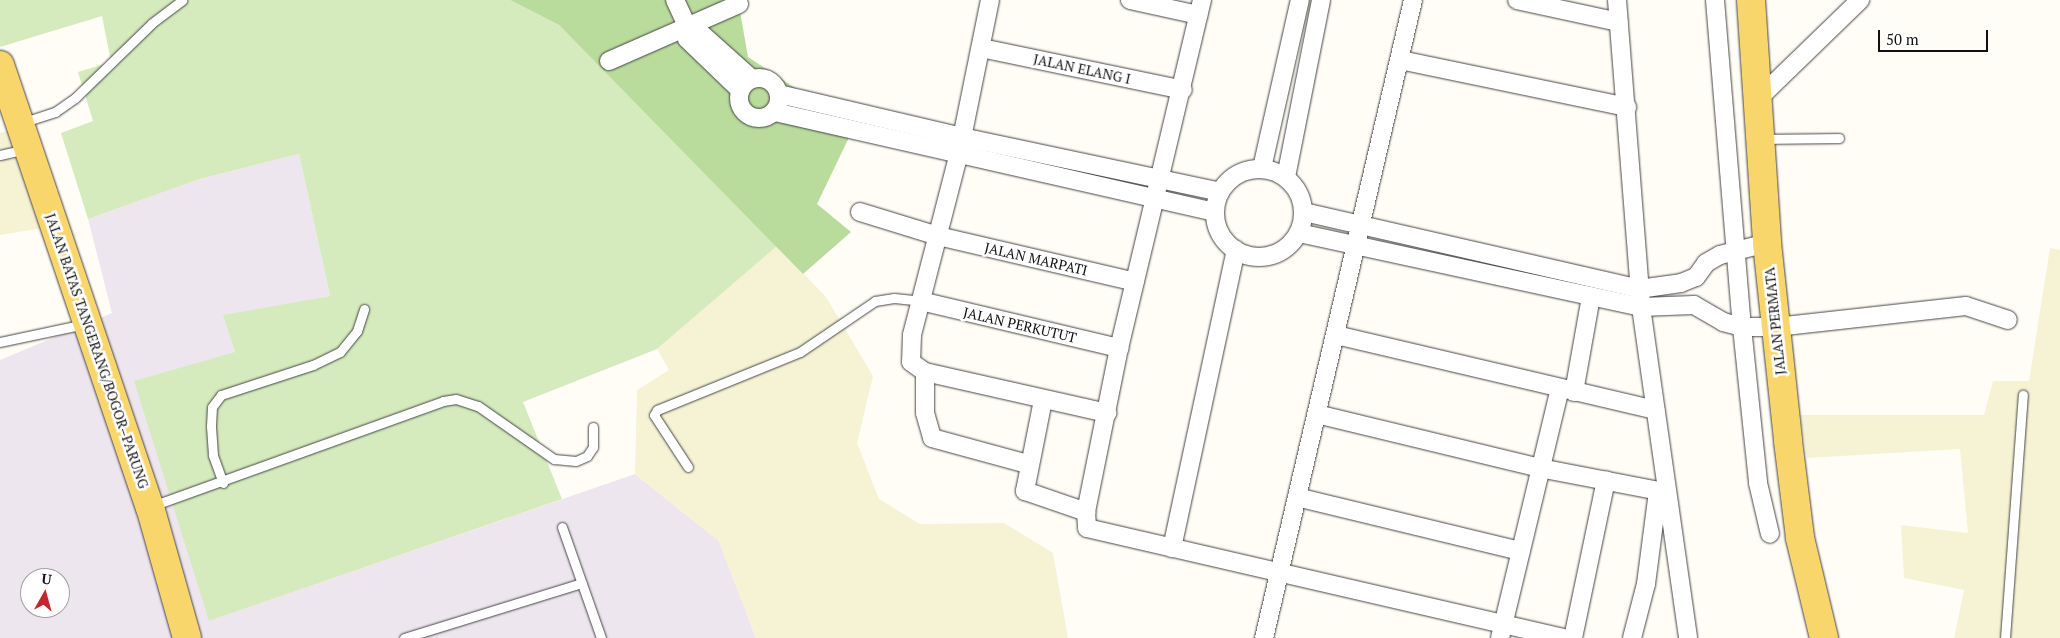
<!DOCTYPE html>
<meta charset="utf-8">
<style>
body{margin:0}
#map{position:relative;width:2060px;height:638px;overflow:hidden;background:#fffdf5;font-family:"PT Serif",serif}
div>[style]{position:absolute}
.industrial>*{inset:0;background:#eee6ef}
.farmland>*{inset:0;background:#f6f3d4}
.green>*{inset:0;background:#d5ebbd}
.forest>*{inset:0;background:#b9dc9c}
.roads{filter:drop-shadow(0 0 1px #444) drop-shadow(0 0 1px #444)}
.lane>*{height:9px;margin:-4.5px;padding:0 4.5px;transform-origin:4.5px;border-radius:4.5px;background:#fff}
.street>*{height:18px;margin:-9px;padding:0 9px;transform-origin:9px;border-radius:9px;background:#fff}
.street>.ring{margin:-9px;padding:0;box-sizing:content-box;background:none;border:18px solid #fff;border-radius:50%}
.primary>*{height:28px;margin:-14px;padding:0 14px;transform-origin:14px;border-radius:14px;background:#f9d66b}
span{translate:-50% -50%;white-space:nowrap;text-align:center;line-height:1.15;-webkit-text-stroke:5px #fff;paint-order:stroke}
.street-label{font-size:14px;color:#111}
.north{position:absolute;left:20px;top:568px;width:50px;height:50px;box-sizing:border-box;background:#fff;border:1px solid #a0a0a0;border-radius:50%;rotate:7deg;font-size:14px;font-weight:700;line-height:20px;text-align:center;color:#111}
.north::after{content:'';display:block;margin:auto;width:18px;height:22px;background:#c4262e;clip-path:polygon(50% 0,100% 100%,50% 72%,0 100%)}
.scale{position:absolute;left:1878px;top:30px;width:110px;height:22px;box-sizing:border-box;border:2px solid #111;border-top:0;padding-left:6px;font-size:15px;line-height:18px;white-space:nowrap;color:#111;-webkit-text-stroke:4px #fff;paint-order:stroke}
</style>
<div id="map">
<div class="industrial">
<i style="clip-path:polygon(evenodd,299px 154px,330px 296px,224px 316px,235px 352px,209px 621px,635px 474px,719px 541px,756px 638px,0 638px,0 360px,112px 313px,88px 219px,200px 179px,299px 154px,30px 578px,60px 578px,60px 608px,30px 608px,30px 578px)"></i>
</div>
<div class="farmland">
<i style="clip-path:polygon(11px 130px,43px 228px,0 235px,0 133px)"></i>
<i style="clip-path:polygon(777px 246px,826px 297px,873px 376px,857px 443px,879px 499px,920px 524px,1004px 523px,1053px 553px,1068px 638px,756px 638px,719px 541px,635px 474px,637px 390px,669px 370px,657px 349px)"></i>
<i style="clip-path:polygon(2050px 248px,2060px 250px,2060px 638px,1954px 638px,1964px 590px,1904px 578px,1901px 525px,1968px 533px,1960px 449px,1807px 458px,1800px 415px,1984px 415px,1993px 381px,2029px 381px)"></i>
</div>
<div class="green">
<i style="clip-path:polygon(0 0,510px 0,559px 25px,777px 246px,657px 349px,523px 402px,562px 499px,209px 621px,134px 381px,235px 352px,223px 315px,330px 296px,299px 154px,200px 179px,88px 219px,61px 133px,93px 121px,78px 72px,111px 62px,102px 16px,0 47px)"></i>
</div>
<div class="forest">
<i style="clip-path:polygon(510px 0,738px 0,748px 57px,854px 127px,817px 204px,851px 232px,803px 274px,559px 25px)"></i>
</div>
<div class="roads">
<div class="lane">
<i style="left:21px;top:123px;width:36px;rotate:-18deg"></i>
<i style="left:55px;top:112px;width:24px;rotate:-35deg"></i>
<i style="left:75px;top:98px;width:107px;rotate:-44.2deg"></i>
<i style="left:152px;top:23px;width:38px;rotate:-37deg"></i>
<i style="left:1762px;top:139px;width:77px;rotate:-0.7deg"></i>
<i style="left:0;top:155px;width:27px;rotate:-13deg"></i>
<i style="left:0;top:342px;width:87px;rotate:-12deg"></i>
<i style="left:688px;top:467px;width:62px;rotate:-123.2deg"></i>
<i style="left:654px;top:415px;width:6px;rotate:-59deg"></i>
<i style="left:657px;top:410px;width:154px;rotate:-22.1deg"></i>
<i style="left:800px;top:352px;width:91px;rotate:-34.2deg"></i>
<i style="left:875px;top:301px;width:19px;rotate:-9deg"></i>
<i style="left:894px;top:298px;width:27px;rotate:6deg"></i>
<i style="left:223px;top:483px;width:30px;rotate:-110deg"></i>
<i style="left:213px;top:455px;width:29px;rotate:-94deg"></i>
<i style="left:211px;top:426px;width:19px;rotate:-87deg"></i>
<i style="left:212px;top:407px;width:15px;rotate:-53deg"></i>
<i style="left:221px;top:395px;width:97px;rotate:-18.1deg"></i>
<i style="left:313px;top:365px;width:30px;rotate:-26deg"></i>
<i style="left:340px;top:352px;width:27px;rotate:-51deg"></i>
<i style="left:357px;top:331px;width:23px;rotate:-72deg"></i>
<i style="left:152px;top:506px;width:309px;rotate:-19.8deg"></i>
<i style="left:443px;top:401px;width:13px;rotate:-9deg"></i>
<i style="left:456px;top:399px;width:23px;rotate:18deg"></i>
<i style="left:478px;top:406px;width:93px;rotate:34.9deg"></i>
<i style="left:554px;top:459px;width:22px;rotate:5deg"></i>
<i style="left:576px;top:461px;width:12px;rotate:-24deg"></i>
<i style="left:587px;top:456px;width:11px;rotate:-56deg"></i>
<i style="left:593px;top:447px;width:20px;rotate:-90deg"></i>
<i style="left:562px;top:527px;width:118px;rotate:70.6deg"></i>
<i style="left:404px;top:638px;width:186px;rotate:-17.2deg"></i>
<i style="left:2005px;top:638px;width:244px;rotate:-85.8deg"></i>
</div>
<div class="street">
<i style="left:675px;top:0;width:29px;rotate:65deg"></i>
<i style="left:687px;top:26px;width:13px;rotate:90deg"></i>
<i style="left:687px;top:39px;width:74px;rotate:43.9deg"></i>
<i style="left:990px;top:0;width:156px;rotate:101.5deg"></i>
<i style="left:959px;top:153px;width:188px;rotate:104.5deg"></i>
<i style="left:912px;top:335px;width:27px;rotate:92deg"></i>
<i style="left:911px;top:362px;width:17px;rotate:36deg"></i>
<i style="left:925px;top:372px;width:187px;rotate:12.7deg"></i>
<i style="left:1130px;top:0;width:70px;rotate:12.4deg"></i>
<i style="left:1202px;top:0;width:358px;rotate:103.4deg"></i>
<i style="left:1119px;top:348px;width:167px;rotate:101.4deg"></i>
<i style="left:1086px;top:512px;width:16px;rotate:86deg"></i>
<i style="left:1087px;top:528px;width:489px;rotate:13deg"></i>
<i style="left:1517px;top:0;width:104px;rotate:12.2deg"></i>
<i style="left:1617px;top:0;width:308px;rotate:85.5deg"></i>
<i style="left:1641px;top:307px;width:334px;rotate:81.9deg"></i>
<i style="left:1715px;top:0;width:328px;rotate:85.3deg"></i>
<i style="left:1742px;top:327px;width:157px;rotate:84.1deg"></i>
<i style="left:1758px;top:483px;width:52px;rotate:76.8deg"></i>
<i style="left:687px;top:26px;width:9px;rotate:18deg"></i>
<i style="left:696px;top:29px;width:75px;rotate:41.8deg"></i>
<i style="left:981px;top:48px;width:206px;rotate:11.7deg"></i>
<i style="left:1400px;top:60px;width:232px;rotate:11.7deg"></i>
<i style="left:609px;top:61px;width:142px;rotate:-23.7deg"></i>
<i class="ring" style="left:739px;top:78px;width:22px;height:22px"></i>
<i style="left:779px;top:94px;width:188px;rotate:13.2deg"></i>
<i style="left:962px;top:137px;width:264px;rotate:12deg"></i>
<i style="left:1759px;top:98px;width:141px;rotate:-44.1deg"></i>
<i style="left:775px;top:112px;width:451px;rotate:12.8deg"></i>
<i style="left:1262px;top:168px;width:172px;rotate:-77.3deg"></i>
<i class="ring" style="left:1215px;top:169px;width:70px;height:70px"></i>
<i style="left:1286px;top:177px;width:180px;rotate:-78.8deg"></i>
<i style="left:860px;top:212px;width:82px;rotate:17.1deg"></i>
<i style="left:938px;top:236px;width:202px;rotate:13.1deg"></i>
<i style="left:1304px;top:212px;width:344px;rotate:12.9deg"></i>
<i style="left:1639px;top:289px;width:42px;rotate:-8.1deg"></i>
<i style="left:1681px;top:283px;width:16px;rotate:-22deg"></i>
<i style="left:1696px;top:277px;width:17px;rotate:-54deg"></i>
<i style="left:1706px;top:263px;width:16px;rotate:-30deg"></i>
<i style="left:1720px;top:255px;width:49px;rotate:-14.3deg"></i>
<i style="left:1299px;top:233px;width:350px;rotate:12.2deg"></i>
<i style="left:1641px;top:307px;width:53px;rotate:-2.2deg"></i>
<i style="left:1694px;top:305px;width:34px;rotate:30deg"></i>
<i style="left:1723px;top:322px;width:20px;rotate:15deg"></i>
<i style="left:1742px;top:327px;width:34px"></i>
<i style="left:1776px;top:327px;width:191px;rotate:-6.3deg"></i>
<i style="left:1966px;top:306px;width:44px;rotate:18.4deg"></i>
<i style="left:921px;top:301px;width:204px;rotate:13.4deg"></i>
<i style="left:1336px;top:335px;width:328px;rotate:13.2deg"></i>
<i style="left:925px;top:372px;width:41px;rotate:90deg"></i>
<i style="left:925px;top:413px;width:26px;rotate:74deg"></i>
<i style="left:932px;top:438px;width:99px;rotate:15.2deg"></i>
<i style="left:1574px;top:392px;width:97px;rotate:-79.9deg"></i>
<i style="left:1043px;top:400px;width:93px;rotate:101.2deg"></i>
<i style="left:1025px;top:491px;width:65px;rotate:19deg"></i>
<i style="left:1317px;top:414px;width:229px;rotate:13.6deg"></i>
<i style="left:1540px;top:468px;width:127px;rotate:10.9deg"></i>
<i style="left:1297px;top:497px;width:230px;rotate:13.6deg"></i>
<i style="left:1172px;top:548px;width:305px;rotate:-77.9deg"></i>
<i style="left:1264px;top:638px;width:655px;rotate:-76.85deg"></i>
<i style="left:1500px;top:638px;width:257px;rotate:-76.5deg"></i>
<i style="left:1573px;top:638px;width:161px;rotate:-78.2deg"></i>
<i style="left:1632px;top:638px;width:56px;rotate:-75.5deg"></i>
<i style="left:1646px;top:584px;width:94px;rotate:-82.6deg"></i>
</div>
<div class="primary">
<i style="left:1751px;top:0;width:244px;rotate:86.2deg"></i>
<i style="left:1767px;top:243px;width:199px;rotate:83.9deg"></i>
<i style="left:1788px;top:441px;width:98px;rotate:82.9deg"></i>
<i style="left:1800px;top:538px;width:103px;rotate:76.5deg"></i>
<i style="left:0;top:65px;width:467px;rotate:71.3deg"></i>
<i style="left:150px;top:507px;width:136px;rotate:74.2deg"></i>
</div>
</div>
<div class="street-label">
<span style="left:1082px;top:69px;rotate:12deg">JALAN ELANG I</span>
<span style="left:1036px;top:259px;rotate:13deg">JALAN MARPATI</span>
<span style="left:1775px;top:321px;rotate:-96deg">JALAN PERMATA</span>
<span style="left:1020px;top:325px;rotate:13deg">JALAN PERKUTUT</span>
<span style="left:97px;top:351px;rotate:71deg">JALAN BATAS TANGERANG/BOGOR–PARUNG</span>
</div>
<div class="north">U</div>
<div class="scale">50 m</div>
</div>
